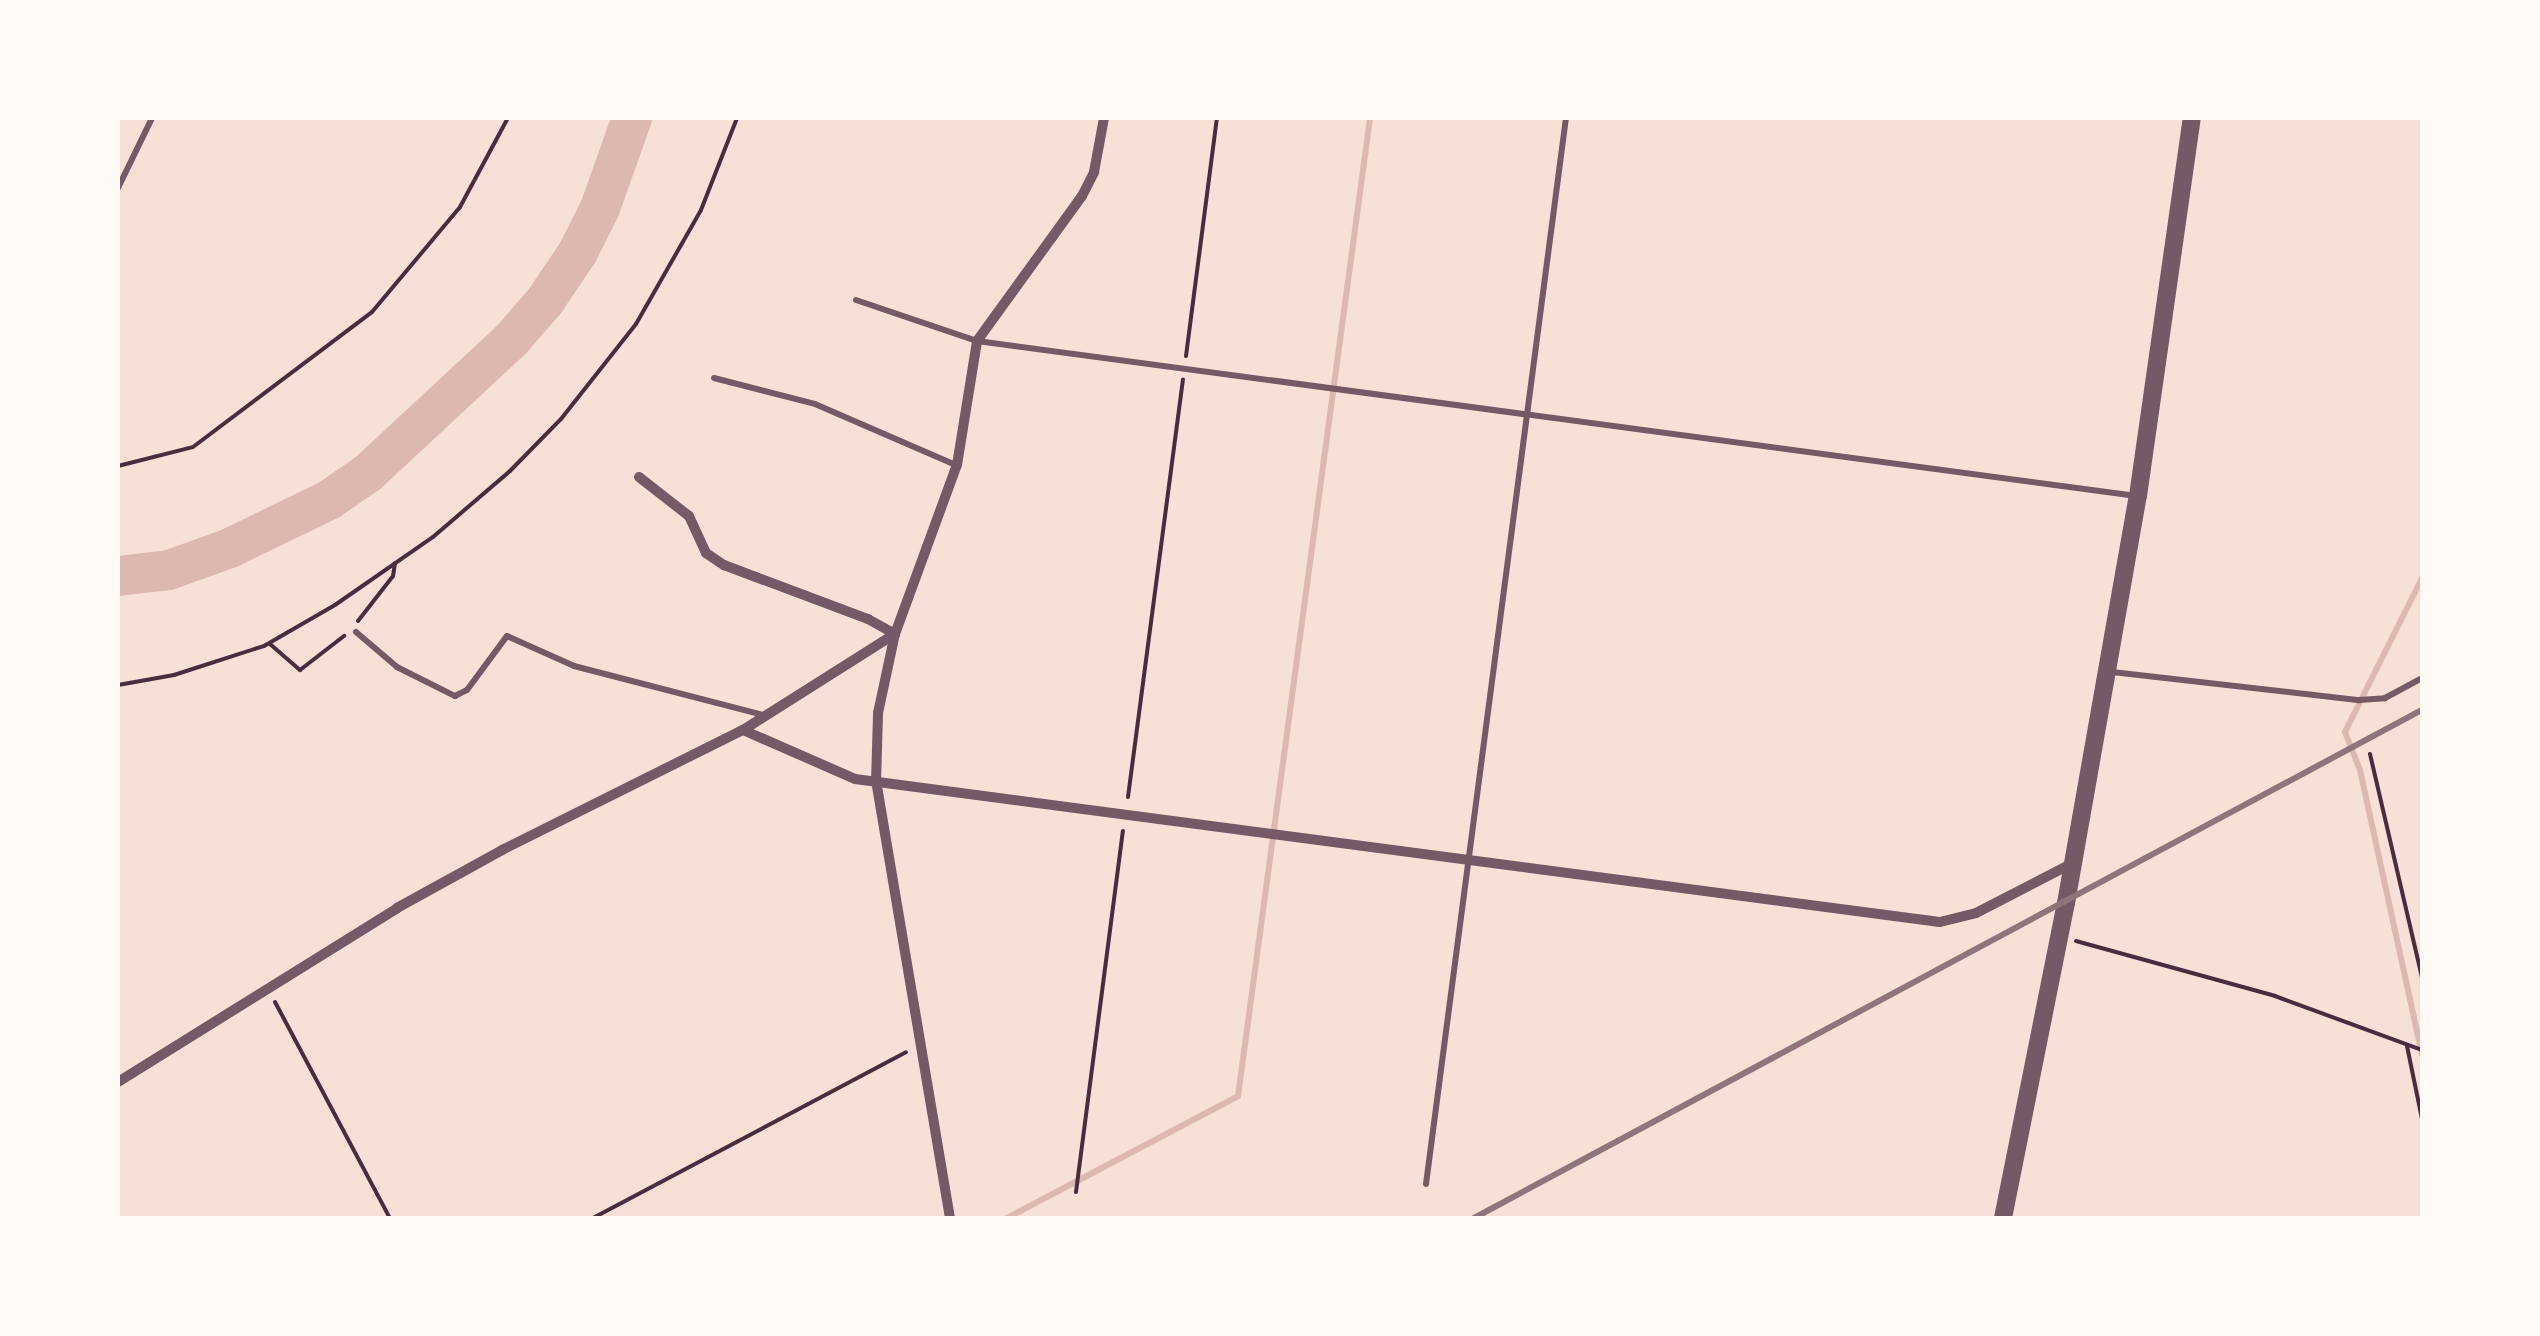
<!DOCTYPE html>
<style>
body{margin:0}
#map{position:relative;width:2540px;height:1336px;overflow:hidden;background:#f7e1d7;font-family:"Playfair Display",serif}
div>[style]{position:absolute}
.stream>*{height:6px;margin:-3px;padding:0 3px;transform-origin:3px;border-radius:3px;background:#dcb8b0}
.river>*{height:40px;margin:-20px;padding:0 20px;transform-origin:20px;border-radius:20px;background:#dcb8b0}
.path>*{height:4px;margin:-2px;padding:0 2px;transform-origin:2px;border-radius:2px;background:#4a2c40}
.service>*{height:6px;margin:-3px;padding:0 3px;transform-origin:3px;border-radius:3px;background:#755966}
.minor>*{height:10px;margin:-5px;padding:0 5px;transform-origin:5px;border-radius:5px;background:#755966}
.tertiary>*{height:18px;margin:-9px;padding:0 9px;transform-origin:9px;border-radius:9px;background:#755966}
.rail>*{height:6px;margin:-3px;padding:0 3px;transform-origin:3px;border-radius:3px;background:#8f747c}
span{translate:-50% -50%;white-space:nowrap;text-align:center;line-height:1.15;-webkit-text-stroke:8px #fffaf5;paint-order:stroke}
.frame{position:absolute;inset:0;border:120px solid #fffaf5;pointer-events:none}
</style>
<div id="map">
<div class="stream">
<i style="left:2422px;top:578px;width:172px;rotate:116.6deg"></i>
<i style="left:2345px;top:732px;width:41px;rotate:68.5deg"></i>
<i style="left:2360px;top:770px;width:292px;rotate:77.7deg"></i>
<i style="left:1007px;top:1218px;width:261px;rotate:-27.8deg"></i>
<i style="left:1238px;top:1096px;width:987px;rotate:-82.31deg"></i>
</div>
<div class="river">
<i style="left:118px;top:576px;width:51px;rotate:-6.7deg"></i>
<i style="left:169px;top:570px;width:65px;rotate:-19.8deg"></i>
<i style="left:230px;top:548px;width:110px;rotate:-25.9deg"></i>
<i style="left:329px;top:500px;width:47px;rotate:-34.7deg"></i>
<i style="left:368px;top:473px;width:197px;rotate:-42.9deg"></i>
<i style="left:512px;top:339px;width:50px;rotate:-49deg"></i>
<i style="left:545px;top:301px;width:59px;rotate:-56deg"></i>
<i style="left:578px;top:252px;width:49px;rotate:-63.4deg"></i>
<i style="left:600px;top:208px;width:96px;rotate:-70.4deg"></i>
</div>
<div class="path">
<i style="left:1186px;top:356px;width:240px;rotate:-82.6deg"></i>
<i style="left:118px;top:466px;width:77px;rotate:-14.2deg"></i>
<i style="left:193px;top:447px;width:224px;rotate:-37deg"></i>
<i style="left:372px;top:312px;width:137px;rotate:-50deg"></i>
<i style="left:460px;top:207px;width:101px;rotate:-61.7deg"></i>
<i style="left:358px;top:621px;width:57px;rotate:-52.1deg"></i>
<i style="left:393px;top:576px;width:13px;rotate:-81deg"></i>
<i style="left:270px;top:644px;width:40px;rotate:41deg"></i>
<i style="left:300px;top:670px;width:56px;rotate:-37.7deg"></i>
<i style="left:118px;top:685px;width:57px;rotate:-10.1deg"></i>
<i style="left:174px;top:675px;width:95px;rotate:-17.9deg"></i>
<i style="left:264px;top:646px;width:82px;rotate:-30deg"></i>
<i style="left:335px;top:605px;width:119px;rotate:-34.8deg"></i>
<i style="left:433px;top:537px;width:101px;rotate:-40.6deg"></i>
<i style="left:510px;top:471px;width:73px;rotate:-45.6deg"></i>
<i style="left:561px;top:419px;width:121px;rotate:-51.7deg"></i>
<i style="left:636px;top:324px;width:131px;rotate:-60.3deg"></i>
<i style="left:701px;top:210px;width:99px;rotate:-68.6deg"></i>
<i style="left:2370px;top:754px;width:229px;rotate:76.9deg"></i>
<i style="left:1128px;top:797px;width:421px;rotate:-82.5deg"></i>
<i style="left:2076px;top:941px;width:206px;rotate:15.4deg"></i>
<i style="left:2275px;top:996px;width:157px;rotate:20.2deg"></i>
<i style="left:275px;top:1002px;width:245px;rotate:62deg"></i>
<i style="left:2407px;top:1046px;width:75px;rotate:78.4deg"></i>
<i style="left:1076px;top:1192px;width:364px;rotate:-82.6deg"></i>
<i style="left:593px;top:1218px;width:354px;rotate:-27.9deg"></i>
</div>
<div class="service">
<i style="left:118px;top:188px;width:78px;rotate:-64.1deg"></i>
<i style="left:856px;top:300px;width:128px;rotate:18.7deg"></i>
<i style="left:977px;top:341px;width:1170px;rotate:7.61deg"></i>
<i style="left:714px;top:378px;width:104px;rotate:14.4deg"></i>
<i style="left:815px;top:404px;width:154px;rotate:23.4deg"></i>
<i style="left:356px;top:632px;width:54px;rotate:40.5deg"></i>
<i style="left:397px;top:667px;width:65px;rotate:26.6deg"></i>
<i style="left:455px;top:696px;width:13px;rotate:-27deg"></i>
<i style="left:467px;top:690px;width:67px;rotate:-53.5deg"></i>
<i style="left:507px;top:636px;width:73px;rotate:24.1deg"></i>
<i style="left:574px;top:666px;width:195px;rotate:14.5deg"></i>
<i style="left:2112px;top:672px;width:249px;rotate:6.5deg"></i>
<i style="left:2359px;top:700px;width:26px;rotate:-4deg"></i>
<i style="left:2385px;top:698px;width:42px;rotate:-28.4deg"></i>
<i style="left:1426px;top:1184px;width:1075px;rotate:-82.52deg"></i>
</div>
<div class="minor">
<i style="left:639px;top:477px;width:63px;rotate:38deg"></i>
<i style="left:689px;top:516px;width:41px;rotate:65.3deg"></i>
<i style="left:706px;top:553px;width:22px;rotate:34deg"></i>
<i style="left:724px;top:565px;width:154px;rotate:20.6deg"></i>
<i style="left:868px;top:619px;width:31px;rotate:29deg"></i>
<i style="left:743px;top:730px;width:122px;rotate:23.6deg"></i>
<i style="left:855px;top:779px;width:1094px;rotate:7.51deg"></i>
<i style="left:1940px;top:922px;width:37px;rotate:-14deg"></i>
<i style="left:1976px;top:913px;width:107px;rotate:-27.3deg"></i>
<i style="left:118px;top:1082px;width:329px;rotate:-31.9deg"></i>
<i style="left:397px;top:908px;width:120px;rotate:-28.9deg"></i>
<i style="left:502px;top:850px;width:269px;rotate:-26.5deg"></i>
<i style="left:743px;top:730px;width:180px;rotate:-32.3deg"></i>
<i style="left:950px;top:1218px;width:442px;rotate:-99.6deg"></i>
<i style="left:876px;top:782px;width:69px;rotate:-88.3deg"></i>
<i style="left:878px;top:713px;width:81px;rotate:-77.9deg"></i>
<i style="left:895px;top:634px;width:180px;rotate:-69.9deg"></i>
<i style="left:957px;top:465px;width:126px;rotate:-80.8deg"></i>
<i style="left:977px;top:341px;width:179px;rotate:-54.1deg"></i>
<i style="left:1082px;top:196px;width:27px;rotate:-63deg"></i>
<i style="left:1094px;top:172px;width:55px;rotate:-79.5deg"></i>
</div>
<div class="tertiary">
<i style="left:2003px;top:1218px;width:321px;rotate:-78.7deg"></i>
<i style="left:2066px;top:903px;width:413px;rotate:-80deg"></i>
<i style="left:2138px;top:496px;width:382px;rotate:-81.9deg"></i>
</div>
<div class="rail">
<i style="left:1474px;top:1218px;width:1076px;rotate:-28.19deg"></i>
</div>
<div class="frame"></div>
</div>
